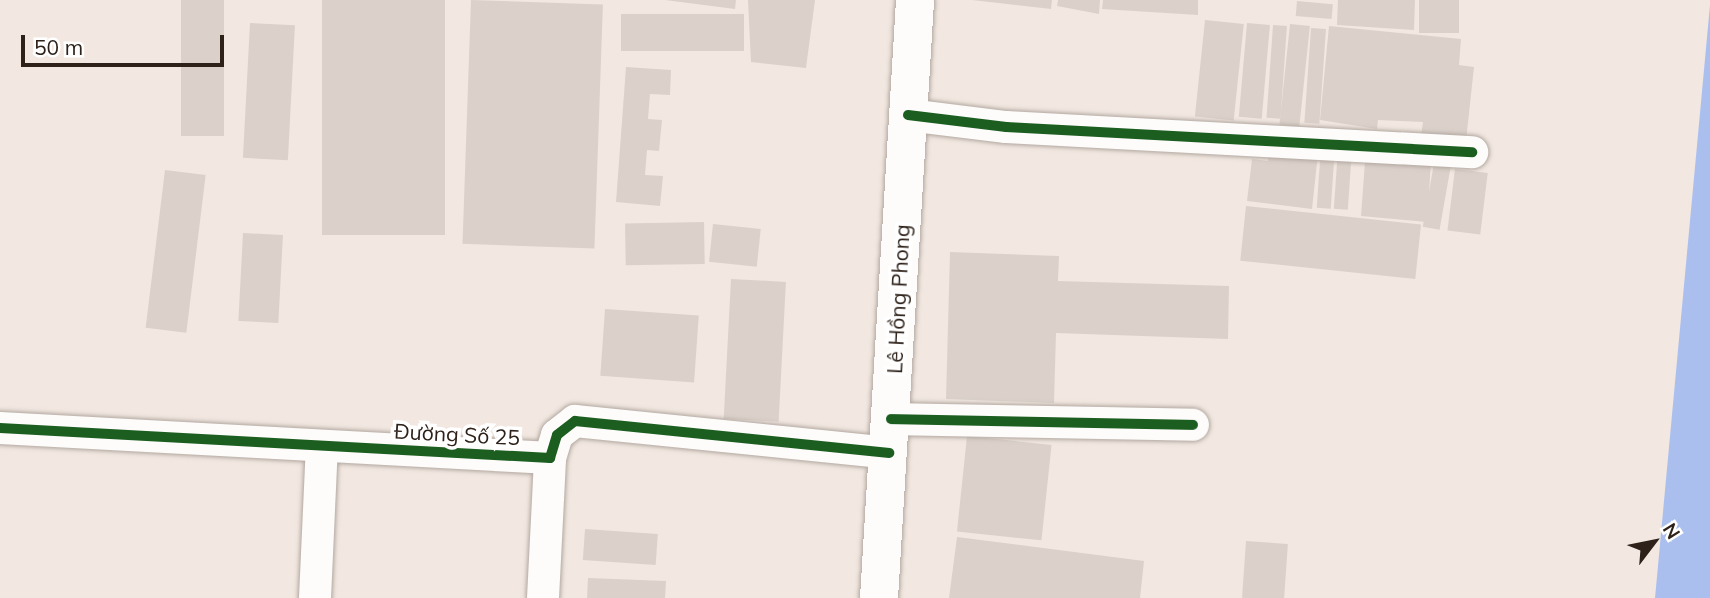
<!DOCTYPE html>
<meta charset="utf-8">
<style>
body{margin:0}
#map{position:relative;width:1710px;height:598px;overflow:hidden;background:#f2e8e1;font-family:Mulish,sans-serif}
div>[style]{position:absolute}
.water>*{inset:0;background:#abbfee}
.building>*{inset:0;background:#dbd1ca;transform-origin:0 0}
.roads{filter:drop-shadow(0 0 2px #b2a8a1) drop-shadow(0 0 2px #b2a8a1)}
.minor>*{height:32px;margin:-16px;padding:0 16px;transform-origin:16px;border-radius:16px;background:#fdfcfa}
.trunk>*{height:38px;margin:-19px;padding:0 19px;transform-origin:19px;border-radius:19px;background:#fdfcfa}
.cycleway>*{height:10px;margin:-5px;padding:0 5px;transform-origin:5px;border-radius:5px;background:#1b5e20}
span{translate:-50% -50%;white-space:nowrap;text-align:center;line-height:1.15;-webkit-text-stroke:7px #fff;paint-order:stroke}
.street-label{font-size:21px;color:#2d2119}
.north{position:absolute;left:1619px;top:507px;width:70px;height:70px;-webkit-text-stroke:5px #fff;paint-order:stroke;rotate:58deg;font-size:19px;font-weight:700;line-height:28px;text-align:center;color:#2d2119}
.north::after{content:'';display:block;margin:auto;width:24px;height:32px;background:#2d2119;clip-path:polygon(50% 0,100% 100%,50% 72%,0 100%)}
.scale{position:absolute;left:21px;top:35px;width:203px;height:32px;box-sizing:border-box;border:4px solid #2d2119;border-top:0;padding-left:9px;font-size:21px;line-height:24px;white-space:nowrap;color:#2d2119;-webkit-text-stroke:5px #fff;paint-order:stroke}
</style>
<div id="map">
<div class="water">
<i style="clip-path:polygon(1710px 5px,1710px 598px,1655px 598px)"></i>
</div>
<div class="building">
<i style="left:181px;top:0;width:43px;height:136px"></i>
<i style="left:322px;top:0;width:123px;height:235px"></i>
<i style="left:471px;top:0;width:132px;height:244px;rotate:2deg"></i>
<i style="clip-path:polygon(665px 0,736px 0,735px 9px)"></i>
<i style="clip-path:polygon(748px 0,815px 0,806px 68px,751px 62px)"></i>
<i style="clip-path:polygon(972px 0,1052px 0,1051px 9px)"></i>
<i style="clip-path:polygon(1058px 0,1100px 0,1099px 14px,1057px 6px)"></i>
<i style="clip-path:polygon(1103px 0,1198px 0,1198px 15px,1102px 9px)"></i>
<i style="clip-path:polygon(1338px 0,1415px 0,1414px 30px,1337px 25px)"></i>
<i style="left:1419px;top:0;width:40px;height:33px"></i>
<i style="left:1297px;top:1px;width:36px;height:15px;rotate:5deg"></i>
<i style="left:621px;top:14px;width:123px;height:37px"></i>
<i style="left:1205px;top:20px;width:39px;height:97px;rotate:6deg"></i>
<i style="left:250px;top:23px;width:45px;height:135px;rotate:3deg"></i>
<i style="left:1247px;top:23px;width:23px;height:94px;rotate:5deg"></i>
<i style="left:1290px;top:24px;width:20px;height:101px;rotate:6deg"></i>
<i style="left:1273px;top:25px;width:14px;height:93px;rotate:4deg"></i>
<i style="clip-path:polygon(1329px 26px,1461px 39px,1459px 65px,1474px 67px,1466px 141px,1421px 136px,1423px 122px,1378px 120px,1377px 129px,1320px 120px)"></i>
<i style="left:1311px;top:28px;width:15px;height:95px;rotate:4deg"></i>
<i style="clip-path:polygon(626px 67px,671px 70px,670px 95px,650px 94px,648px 119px,662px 120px,659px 151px,647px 150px,645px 175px,663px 176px,660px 206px,616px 202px)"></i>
<i style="clip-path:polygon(1319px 144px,1312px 209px,1247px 201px,1252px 159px,1268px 161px,1269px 153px)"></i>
<i style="left:1321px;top:147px;width:14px;height:61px;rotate:4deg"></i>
<i style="clip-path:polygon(1366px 148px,1431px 162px,1427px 222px,1361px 216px)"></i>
<i style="left:1338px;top:149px;width:14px;height:60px;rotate:4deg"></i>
<i style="left:1436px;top:152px;width:17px;height:76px;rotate:10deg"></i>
<i style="left:1455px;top:169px;width:33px;height:62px;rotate:7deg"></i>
<i style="left:165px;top:170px;width:41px;height:159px;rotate:7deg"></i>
<i style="left:1246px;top:206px;width:176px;height:55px;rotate:6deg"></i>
<i style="left:704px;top:222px;width:42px;height:79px;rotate:89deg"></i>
<i style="left:713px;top:224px;width:48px;height:38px;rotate:6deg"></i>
<i style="left:243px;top:233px;width:40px;height:88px;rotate:3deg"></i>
<i style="clip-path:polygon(950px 252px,1059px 256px,1058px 281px,1229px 286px,1228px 339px,1056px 333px,1054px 403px,946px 399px)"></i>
<i style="left:731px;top:279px;width:55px;height:140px;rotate:3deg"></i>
<i style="left:605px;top:309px;width:94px;height:67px;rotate:4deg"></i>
<i style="left:967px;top:436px;width:85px;height:96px;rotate:6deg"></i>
<i style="left:585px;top:529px;width:73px;height:31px;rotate:4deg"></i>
<i style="clip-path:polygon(957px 537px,1144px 561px,1140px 598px,949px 598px)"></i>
<i style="left:1246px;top:541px;width:42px;height:57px;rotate:4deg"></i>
<i style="clip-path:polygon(588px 578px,666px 581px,665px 598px,587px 598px)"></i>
</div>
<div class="roads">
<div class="minor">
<i style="left:908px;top:115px;width:99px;rotate:7deg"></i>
<i style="left:1006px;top:127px;width:467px;rotate:3.1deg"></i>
<i style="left:891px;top:419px;width:302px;rotate:1.1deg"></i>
<i style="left:0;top:428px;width:551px;rotate:3.12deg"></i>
<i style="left:550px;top:458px;width:24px;rotate:-73deg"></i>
<i style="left:557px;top:435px;width:23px;rotate:-38deg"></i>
<i style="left:575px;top:421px;width:316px;rotate:5.8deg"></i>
<i style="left:315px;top:598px;width:152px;rotate:-87.4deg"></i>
<i style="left:543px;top:598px;width:140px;rotate:-87.1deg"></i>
</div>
<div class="trunk">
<i style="left:879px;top:598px;width:599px;rotate:-86.55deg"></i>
</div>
</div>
<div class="cycleway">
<i style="left:908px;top:115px;width:99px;rotate:7deg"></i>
<i style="left:1006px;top:127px;width:467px;rotate:3.1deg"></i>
<i style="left:891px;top:419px;width:302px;rotate:1.1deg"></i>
<i style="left:0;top:428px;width:551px;rotate:3.12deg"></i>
<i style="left:550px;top:458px;width:24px;rotate:-73deg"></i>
<i style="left:557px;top:435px;width:23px;rotate:-38deg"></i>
<i style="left:575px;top:421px;width:316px;rotate:5.8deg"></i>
</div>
<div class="street-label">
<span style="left:898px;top:299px;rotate:-87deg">Lê Hồng Phong</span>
<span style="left:457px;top:434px;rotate:3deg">Đường Số 25</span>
</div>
<div class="north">N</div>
<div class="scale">50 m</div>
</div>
